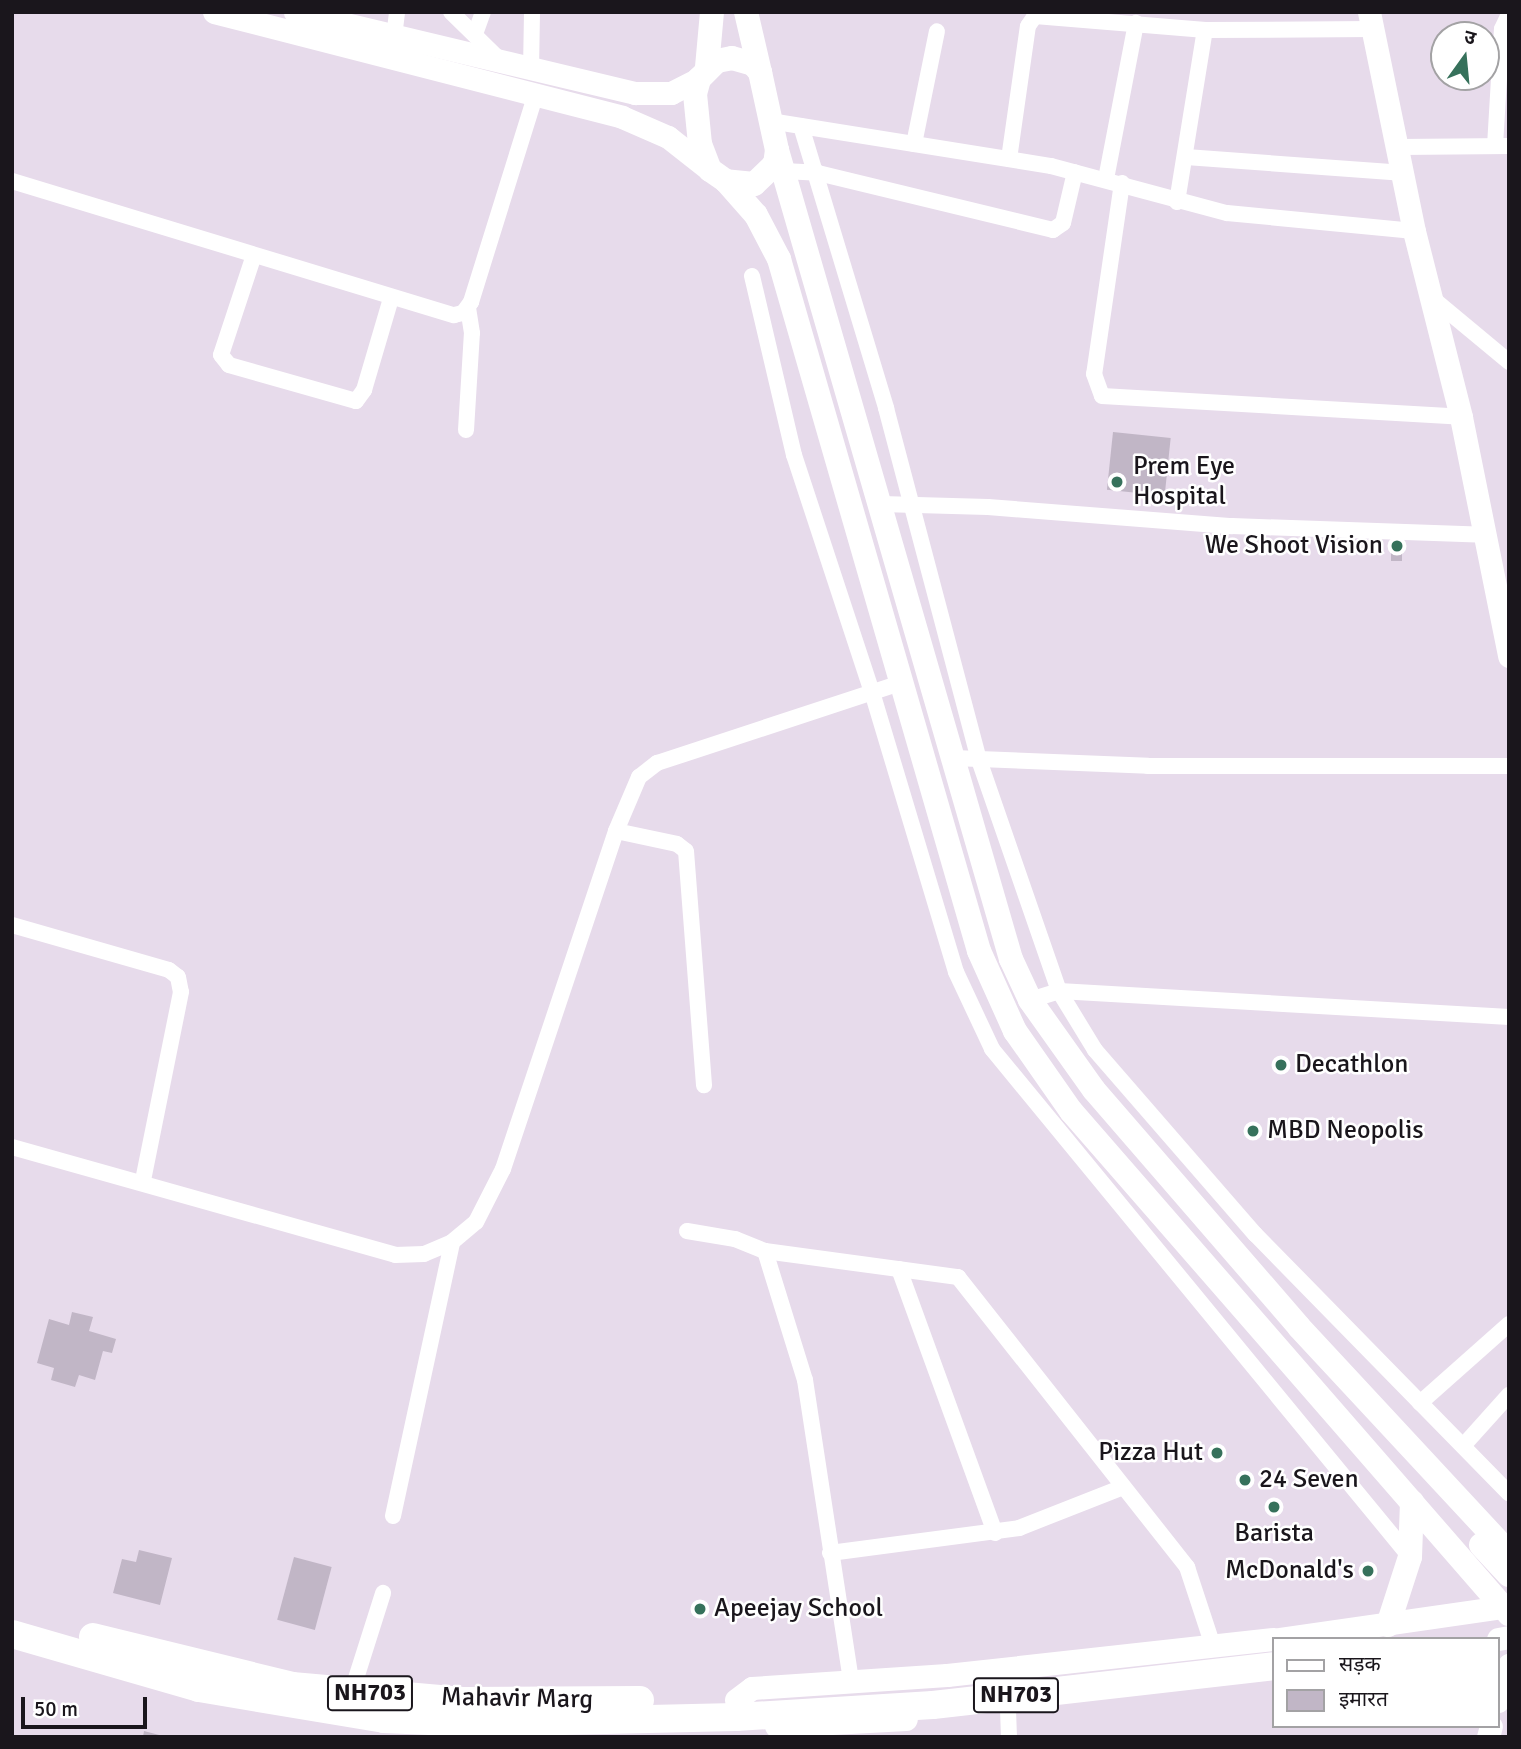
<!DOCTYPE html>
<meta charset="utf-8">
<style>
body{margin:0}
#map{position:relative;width:1521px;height:1749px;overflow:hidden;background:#e7dbeb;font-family:Signika,"Noto Sans Devanagari",sans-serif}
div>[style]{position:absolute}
.building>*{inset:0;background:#c1b6c6;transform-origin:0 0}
.street>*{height:16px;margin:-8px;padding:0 8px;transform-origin:8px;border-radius:8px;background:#fff}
.secondary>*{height:23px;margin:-11.5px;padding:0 11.5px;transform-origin:11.5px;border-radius:11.5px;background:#fff}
.primary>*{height:24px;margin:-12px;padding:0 12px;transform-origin:12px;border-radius:12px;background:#fff}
.highway>*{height:28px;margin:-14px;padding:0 14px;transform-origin:14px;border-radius:14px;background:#fff}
.dots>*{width:19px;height:19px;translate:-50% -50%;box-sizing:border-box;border:4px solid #fff;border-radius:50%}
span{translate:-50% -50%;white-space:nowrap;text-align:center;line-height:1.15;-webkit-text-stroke:5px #fff;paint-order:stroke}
.shield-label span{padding:2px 5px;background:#fff;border:2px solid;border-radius:5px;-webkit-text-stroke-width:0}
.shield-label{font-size:24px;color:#1a161c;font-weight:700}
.poi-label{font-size:26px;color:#1a161c}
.left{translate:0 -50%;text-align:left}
.right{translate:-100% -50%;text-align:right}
.street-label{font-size:26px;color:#1a161c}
.frame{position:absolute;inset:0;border:14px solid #1a161c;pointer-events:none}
.legend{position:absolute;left:1272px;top:1637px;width:228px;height:91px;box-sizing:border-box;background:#fff;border:2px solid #a3a2a4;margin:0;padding:9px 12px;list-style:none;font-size:21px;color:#1a161c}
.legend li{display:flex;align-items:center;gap:14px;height:35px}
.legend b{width:35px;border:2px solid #a3a2a4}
.north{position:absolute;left:1430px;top:21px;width:70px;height:70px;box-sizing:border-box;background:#fff;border:2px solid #a3a2a4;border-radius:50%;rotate:15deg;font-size:19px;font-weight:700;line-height:28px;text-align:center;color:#1a161c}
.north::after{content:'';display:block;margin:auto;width:24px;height:32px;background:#36715b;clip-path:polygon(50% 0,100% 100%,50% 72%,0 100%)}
.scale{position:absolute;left:21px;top:1697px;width:126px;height:32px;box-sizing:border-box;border:4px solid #1a161c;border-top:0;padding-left:9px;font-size:21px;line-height:24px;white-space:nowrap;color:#1a161c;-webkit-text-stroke:5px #fff;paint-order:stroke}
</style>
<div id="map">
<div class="building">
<i style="left:1113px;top:432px;width:58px;height:58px;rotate:6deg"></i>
<i style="left:1391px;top:540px;width:11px;height:21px"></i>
<i style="clip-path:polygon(72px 1312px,93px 1317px,89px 1331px,116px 1339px,112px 1353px,103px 1351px,95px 1380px,79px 1375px,75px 1387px,51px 1380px,54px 1368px,37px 1363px,49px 1319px,69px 1325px)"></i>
<i style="clip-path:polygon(139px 1550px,172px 1558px,160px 1605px,113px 1593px,122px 1559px,136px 1562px)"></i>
<i style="left:294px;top:1557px;width:39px;height:65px;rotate:15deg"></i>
<i style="clip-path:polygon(144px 1731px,163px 1736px,163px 1737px,143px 1737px)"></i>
</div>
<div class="street">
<i style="left:451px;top:12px;width:67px;rotate:44.4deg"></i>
<i style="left:475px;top:34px;width:23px;rotate:-70deg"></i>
<i style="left:394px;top:37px;width:25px;rotate:-83deg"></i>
<i style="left:531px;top:70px;width:58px;rotate:-89deg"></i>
<i style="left:770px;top:121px;width:285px;rotate:9.1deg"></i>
<i style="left:1051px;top:166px;width:182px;rotate:15deg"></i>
<i style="left:1227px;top:213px;width:188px;rotate:5.5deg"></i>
<i style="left:801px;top:126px;width:295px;rotate:73.2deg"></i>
<i style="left:886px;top:408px;width:364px;rotate:75.2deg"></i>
<i style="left:979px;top:760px;width:244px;rotate:70.9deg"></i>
<i style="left:1059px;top:991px;width:69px;rotate:58.6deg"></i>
<i style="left:1095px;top:1050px;width:244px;rotate:49deg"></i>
<i style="left:1255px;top:1234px;width:363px;rotate:45.6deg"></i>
<i style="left:914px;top:144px;width:115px;rotate:-78.5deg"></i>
<i style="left:1495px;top:146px;width:117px;rotate:-86.6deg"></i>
<i style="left:1502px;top:29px;width:17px;rotate:-65deg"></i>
<i style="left:1400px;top:147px;width:109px;rotate:-0.5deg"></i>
<i style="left:1186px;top:157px;width:219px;rotate:4.2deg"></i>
<i style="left:1009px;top:159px;width:134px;rotate:-81.9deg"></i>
<i style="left:1028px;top:26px;width:12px;rotate:-55deg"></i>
<i style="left:1035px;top:16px;width:171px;rotate:4.7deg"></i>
<i style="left:1205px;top:30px;width:168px;rotate:-0.3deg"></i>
<i style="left:783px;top:171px;width:35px;rotate:3deg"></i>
<i style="left:818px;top:173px;width:242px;rotate:13.6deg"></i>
<i style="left:1053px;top:230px;width:12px;rotate:-35deg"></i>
<i style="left:1063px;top:223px;width:52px;rotate:-76.8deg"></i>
<i style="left:1106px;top:179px;width:159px;rotate:-79.1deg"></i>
<i style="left:12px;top:181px;width:462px;rotate:16.9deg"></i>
<i style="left:454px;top:315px;width:9px;rotate:-13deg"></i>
<i style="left:463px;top:313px;width:14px;rotate:-54deg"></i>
<i style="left:471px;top:302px;width:216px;rotate:-72.7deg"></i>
<i style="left:1122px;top:183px;width:193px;rotate:98.3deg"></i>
<i style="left:1094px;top:374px;width:23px;rotate:70deg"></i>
<i style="left:1102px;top:396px;width:360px;rotate:3.3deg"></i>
<i style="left:1177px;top:202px;width:174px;rotate:-80.8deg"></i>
<i style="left:254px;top:255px;width:105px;rotate:108.3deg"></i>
<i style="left:221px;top:355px;width:13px;rotate:51deg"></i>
<i style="left:229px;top:365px;width:132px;rotate:15.8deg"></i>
<i style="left:356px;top:401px;width:14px;rotate:-54deg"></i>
<i style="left:364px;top:390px;width:96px;rotate:-73.6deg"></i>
<i style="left:752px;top:276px;width:184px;rotate:76.8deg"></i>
<i style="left:794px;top:455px;width:250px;rotate:71.8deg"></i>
<i style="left:872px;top:692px;width:292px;rotate:73.3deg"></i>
<i style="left:956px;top:972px;width:85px;rotate:64.9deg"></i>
<i style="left:992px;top:1049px;width:658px;rotate:50.55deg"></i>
<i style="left:1432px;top:298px;width:100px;rotate:39.7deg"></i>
<i style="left:466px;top:430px;width:97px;rotate:-86.5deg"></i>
<i style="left:472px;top:333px;width:24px;rotate:-99deg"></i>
<i style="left:881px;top:504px;width:107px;rotate:1.6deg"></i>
<i style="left:988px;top:507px;width:245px;rotate:4.5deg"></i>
<i style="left:1232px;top:526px;width:252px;rotate:2deg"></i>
<i style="left:953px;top:758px;width:195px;rotate:2.3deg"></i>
<i style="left:1148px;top:766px;width:361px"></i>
<i style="left:616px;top:831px;width:62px;rotate:12deg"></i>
<i style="left:677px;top:844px;width:11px;rotate:38deg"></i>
<i style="left:686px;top:851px;width:235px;rotate:85.6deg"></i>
<i style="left:12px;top:925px;width:163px;rotate:16deg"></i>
<i style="left:169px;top:970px;width:11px;rotate:38deg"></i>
<i style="left:178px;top:977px;width:15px;rotate:79deg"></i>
<i style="left:181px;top:992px;width:193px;rotate:101.4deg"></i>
<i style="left:1030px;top:1000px;width:30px;rotate:-17deg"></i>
<i style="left:1059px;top:991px;width:451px;rotate:3.3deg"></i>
<i style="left:12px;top:1147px;width:398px;rotate:15.7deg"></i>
<i style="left:395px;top:1255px;width:29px;rotate:-2deg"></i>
<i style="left:424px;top:1254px;width:30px;rotate:-23deg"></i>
<i style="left:452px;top:1242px;width:31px;rotate:-40deg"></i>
<i style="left:476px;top:1222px;width:59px;rotate:-63deg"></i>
<i style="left:503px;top:1169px;width:356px;rotate:-71.5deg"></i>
<i style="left:616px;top:831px;width:59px;rotate:-66.9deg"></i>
<i style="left:639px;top:777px;width:23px;rotate:-38deg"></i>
<i style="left:657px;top:763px;width:257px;rotate:-18.2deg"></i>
<i style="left:687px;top:1231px;width:49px;rotate:9.5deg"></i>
<i style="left:735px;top:1239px;width:32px;rotate:22deg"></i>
<i style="left:765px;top:1251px;width:195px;rotate:7.7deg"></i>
<i style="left:958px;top:1277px;width:370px;rotate:51.7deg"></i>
<i style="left:1187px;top:1567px;width:83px;rotate:71.8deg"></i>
<i style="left:765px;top:1251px;width:135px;rotate:72.8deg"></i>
<i style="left:805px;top:1380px;width:304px;rotate:81.3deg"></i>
<i style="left:899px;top:1269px;width:281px;rotate:70deg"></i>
<i style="left:1420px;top:1403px;width:119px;rotate:-41.6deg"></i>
<i style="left:1463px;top:1446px;width:69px;rotate:-48deg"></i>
<i style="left:393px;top:1516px;width:280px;rotate:-77.8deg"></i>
<i style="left:830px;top:1553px;width:191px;rotate:-7.5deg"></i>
<i style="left:1019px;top:1528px;width:112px;rotate:-21.5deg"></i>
<i style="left:352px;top:1691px;width:103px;rotate:-72.4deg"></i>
<i style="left:1008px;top:1709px;width:28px;rotate:88deg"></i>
</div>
<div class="secondary">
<i style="left:214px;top:12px;width:421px;rotate:14.4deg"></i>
<i style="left:622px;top:117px;width:50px;rotate:23.5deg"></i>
<i style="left:668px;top:137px;width:53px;rotate:38.2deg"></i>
<i style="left:295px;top:12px;width:350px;rotate:13.4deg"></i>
<i style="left:635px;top:93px;width:36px"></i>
<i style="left:671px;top:93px;width:31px;rotate:-27deg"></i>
<i style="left:1369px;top:12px;width:224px;rotate:78.4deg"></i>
<i style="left:1414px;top:231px;width:192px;rotate:75.8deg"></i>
<i style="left:1461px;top:417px;width:244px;rotate:78.6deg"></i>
<i style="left:1280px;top:1639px;width:231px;rotate:-8.2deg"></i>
<i style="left:1498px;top:1639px;width:11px;rotate:-10deg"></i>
<i style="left:736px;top:1700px;width:20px;rotate:-37deg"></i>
<i style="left:752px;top:1688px;width:195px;rotate:-3.8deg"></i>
<i style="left:947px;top:1675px;width:329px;rotate:-6.3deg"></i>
<i style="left:1498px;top:1701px;width:38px;rotate:-73deg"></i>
<i style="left:776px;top:1726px;width:130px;rotate:-3.1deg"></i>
<i style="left:1488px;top:1737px;width:11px;rotate:-75deg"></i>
</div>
<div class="primary">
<i style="left:746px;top:12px;width:62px;rotate:76.9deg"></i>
<i style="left:732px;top:58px;width:22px;rotate:16deg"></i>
<i style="left:753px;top:64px;width:11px;rotate:49deg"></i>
<i style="left:760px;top:72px;width:80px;rotate:77.7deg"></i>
<i style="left:777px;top:150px;width:14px;rotate:98deg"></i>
<i style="left:775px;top:164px;width:29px;rotate:136deg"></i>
<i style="left:754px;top:184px;width:28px;rotate:-174deg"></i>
<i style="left:726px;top:181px;width:19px;rotate:-145deg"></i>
<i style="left:710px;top:170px;width:28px;rotate:-111deg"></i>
<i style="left:700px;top:144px;width:50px;rotate:-95.7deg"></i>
<i style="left:695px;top:94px;width:16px;rotate:-75deg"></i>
<i style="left:699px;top:79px;width:25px;rotate:-45deg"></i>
<i style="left:717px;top:61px;width:15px;rotate:-11deg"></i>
<i style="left:707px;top:67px;width:55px;rotate:-84.8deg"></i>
<i style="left:777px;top:150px;width:842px;rotate:73.87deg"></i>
<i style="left:1011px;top:959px;width:45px;rotate:65.1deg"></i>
<i style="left:1030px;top:1000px;width:110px;rotate:54.6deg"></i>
<i style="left:1094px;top:1090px;width:313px;rotate:49.1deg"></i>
<i style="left:1299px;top:1327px;width:309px;rotate:47.1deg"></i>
<i style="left:726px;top:181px;width:45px;rotate:48.6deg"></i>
<i style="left:756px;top:215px;width:50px;rotate:62.4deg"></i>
<i style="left:779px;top:259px;width:720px;rotate:73.88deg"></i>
<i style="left:979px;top:951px;width:88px;rotate:65.8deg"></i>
<i style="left:1015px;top:1031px;width:98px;rotate:55deg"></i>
<i style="left:1071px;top:1111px;width:667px;rotate:48.95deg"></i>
<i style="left:1481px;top:1545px;width:41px;rotate:47deg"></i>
<i style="left:1388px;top:1625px;width:71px;rotate:-72.1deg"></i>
<i style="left:1410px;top:1557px;width:55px;rotate:-87.9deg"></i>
</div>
<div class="highway">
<i style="left:12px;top:1634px;width:195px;rotate:16.1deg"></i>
<i style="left:199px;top:1688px;width:188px;rotate:9.5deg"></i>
<i style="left:384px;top:1719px;width:92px;rotate:2.5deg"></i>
<i style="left:476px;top:1723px;width:260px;rotate:-1.3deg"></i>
<i style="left:736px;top:1717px;width:197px;rotate:-3.5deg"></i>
<i style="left:933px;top:1705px;width:343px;rotate:-6.5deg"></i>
<i style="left:93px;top:1637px;width:205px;rotate:13.8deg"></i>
<i style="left:292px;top:1686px;width:174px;rotate:5deg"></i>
<i style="left:465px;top:1701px;width:175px;rotate:-0.3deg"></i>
<i style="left:1498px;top:1675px;width:11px;rotate:15deg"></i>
</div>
<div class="dots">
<i style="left:1117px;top:482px;background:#36715b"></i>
<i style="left:1397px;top:546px;background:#36715b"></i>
<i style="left:1281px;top:1065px;background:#36715b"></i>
<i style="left:1253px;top:1131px;background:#36715b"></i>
<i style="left:1217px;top:1453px;background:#36715b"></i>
<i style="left:1245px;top:1480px;background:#36715b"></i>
<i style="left:1274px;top:1507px;background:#36715b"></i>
<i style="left:1368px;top:1571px;background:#36715b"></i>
<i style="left:700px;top:1609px;background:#36715b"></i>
</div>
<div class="shield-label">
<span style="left:370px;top:1693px">NH703</span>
<span style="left:1016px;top:1695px">NH703</span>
</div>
<div class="poi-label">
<span class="left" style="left:1133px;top:482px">Prem Eye<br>Hospital</span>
<span class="right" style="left:1383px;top:546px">We Shoot Vision</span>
<span class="left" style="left:1295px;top:1065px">Decathlon</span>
<span class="left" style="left:1267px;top:1131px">MBD Neopolis</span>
<span class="right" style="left:1203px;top:1453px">Pizza Hut</span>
<span class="left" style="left:1259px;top:1480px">24 Seven</span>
<span style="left:1274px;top:1534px">Barista</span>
<span class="right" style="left:1354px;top:1571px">McDonald's</span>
<span class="left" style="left:714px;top:1609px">Apeejay School</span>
</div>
<div class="street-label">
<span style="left:517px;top:1699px;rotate:1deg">Mahavir Marg</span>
</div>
<div class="frame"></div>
<ul class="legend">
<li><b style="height:9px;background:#fff"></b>सड़क</li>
<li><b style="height:19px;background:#c1b6c6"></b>इमारत</li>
</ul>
<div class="north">उ</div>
<div class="scale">50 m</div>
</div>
